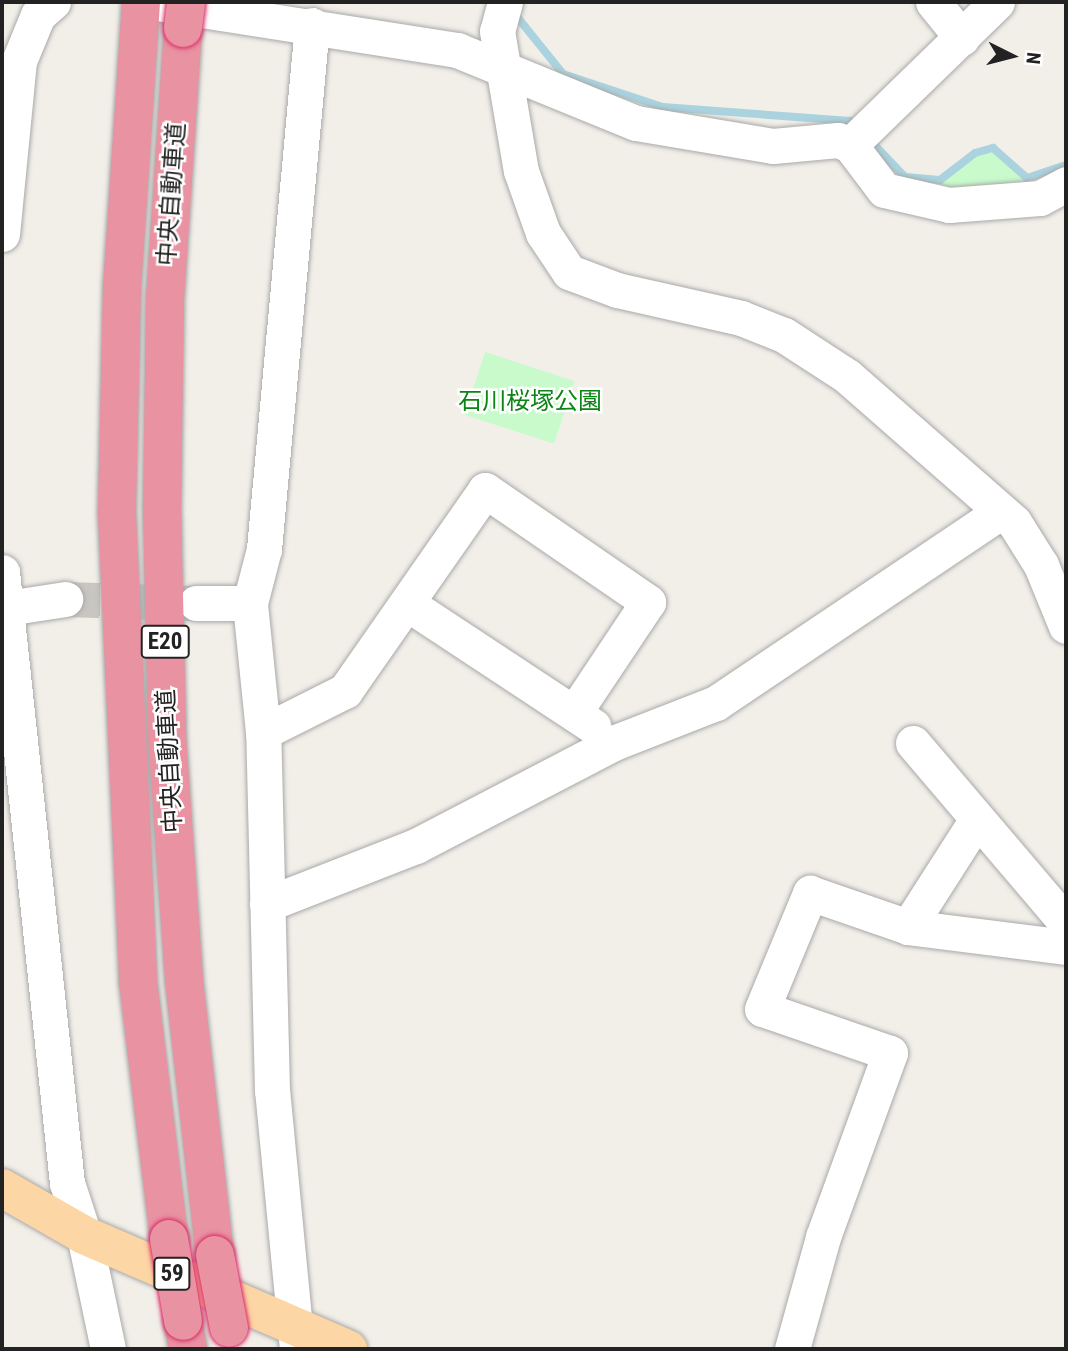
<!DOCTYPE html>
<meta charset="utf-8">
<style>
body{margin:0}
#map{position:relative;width:1068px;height:1351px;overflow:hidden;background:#f2efe9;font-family:"Roboto Condensed","Noto Sans JP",sans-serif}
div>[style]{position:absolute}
.park>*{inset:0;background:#c8facc;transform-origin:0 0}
.stream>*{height:8px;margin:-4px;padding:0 4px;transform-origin:4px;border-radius:4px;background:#aad3df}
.minor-tunnel>*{height:35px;margin-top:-17.5px;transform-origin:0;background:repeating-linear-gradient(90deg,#c8c6c1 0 35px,transparent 0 53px)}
.roads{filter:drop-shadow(0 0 2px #a9a9a9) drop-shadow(0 0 2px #a9a9a9)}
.minor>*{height:35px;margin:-17.5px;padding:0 17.5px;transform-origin:17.5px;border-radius:17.5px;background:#fff}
.major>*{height:38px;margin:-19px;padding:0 19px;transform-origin:19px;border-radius:19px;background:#fcd6a4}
.highway>*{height:38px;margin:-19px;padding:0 19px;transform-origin:19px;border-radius:19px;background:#e892a2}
.bridges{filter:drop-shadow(0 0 2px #dc2a67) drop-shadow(0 0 2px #dc2a67)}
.highway-bridge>*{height:38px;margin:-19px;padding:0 19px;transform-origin:19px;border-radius:19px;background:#e892a2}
span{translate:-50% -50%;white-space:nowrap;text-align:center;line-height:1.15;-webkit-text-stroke:5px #fff;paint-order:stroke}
.shield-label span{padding:2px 5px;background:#fff;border:2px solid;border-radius:5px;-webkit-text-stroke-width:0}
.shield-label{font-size:23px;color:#222;font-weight:700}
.street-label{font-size:24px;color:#222}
.park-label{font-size:24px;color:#0c8416}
.frame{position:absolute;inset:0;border:4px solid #222;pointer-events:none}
.north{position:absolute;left:977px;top:21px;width:70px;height:70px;-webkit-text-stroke:5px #fff;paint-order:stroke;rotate:96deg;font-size:19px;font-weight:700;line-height:28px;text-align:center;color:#222}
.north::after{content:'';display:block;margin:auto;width:24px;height:32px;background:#222;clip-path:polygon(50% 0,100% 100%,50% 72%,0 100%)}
</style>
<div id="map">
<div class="park">
<i style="clip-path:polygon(993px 148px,1027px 178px,1040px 198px,949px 205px,940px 180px,975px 153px)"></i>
<i style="left:485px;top:352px;width:94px;height:66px;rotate:18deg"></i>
</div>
<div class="stream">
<i style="left:514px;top:13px;width:78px;rotate:51.2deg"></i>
<i style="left:563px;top:74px;width:105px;rotate:18.3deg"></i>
<i style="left:663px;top:107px;width:188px;rotate:4.3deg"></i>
<i style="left:850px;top:121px;width:8px;rotate:45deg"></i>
<i style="left:868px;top:138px;width:54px;rotate:46.5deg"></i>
<i style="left:905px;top:177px;width:35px;rotate:5deg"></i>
<i style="left:940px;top:180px;width:44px;rotate:-37.6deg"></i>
<i style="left:975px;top:153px;width:19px;rotate:-16deg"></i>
<i style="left:993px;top:148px;width:45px;rotate:41.4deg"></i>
<i style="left:1027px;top:178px;width:41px;rotate:-18.4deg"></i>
</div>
<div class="minor-tunnel">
<i style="left:65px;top:599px;width:128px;rotate:1.8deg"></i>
</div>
<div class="roads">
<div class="minor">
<i style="left:150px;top:2px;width:311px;rotate:8.9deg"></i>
<i style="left:457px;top:50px;width:193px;rotate:22.2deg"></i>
<i style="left:636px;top:123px;width:139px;rotate:9.5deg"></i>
<i style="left:773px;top:146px;width:65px;rotate:-5.3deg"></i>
<i style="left:838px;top:140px;width:13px;rotate:23deg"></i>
<i style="left:850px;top:145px;width:56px;rotate:52.9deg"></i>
<i style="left:884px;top:190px;width:67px;rotate:13deg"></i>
<i style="left:949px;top:205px;width:91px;rotate:-4.4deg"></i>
<i style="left:1040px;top:198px;width:30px;rotate:-28deg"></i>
<i style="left:505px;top:2px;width:30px;rotate:105deg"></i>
<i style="left:497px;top:31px;width:142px;rotate:80.3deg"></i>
<i style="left:521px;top:171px;width:66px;rotate:70.5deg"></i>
<i style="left:543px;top:233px;width:47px;rotate:56.3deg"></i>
<i style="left:569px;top:272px;width:51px;rotate:20.6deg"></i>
<i style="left:617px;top:290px;width:127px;rotate:12.7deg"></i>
<i style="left:741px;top:318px;width:46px;rotate:21.6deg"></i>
<i style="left:784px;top:335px;width:75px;rotate:33.1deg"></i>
<i style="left:847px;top:376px;width:222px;rotate:41.2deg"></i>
<i style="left:1014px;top:522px;width:51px;rotate:57.9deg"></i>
<i style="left:1041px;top:565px;width:66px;rotate:67.7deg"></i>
<i style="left:933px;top:2px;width:46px;rotate:51.1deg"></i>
<i style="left:850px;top:145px;width:205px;rotate:-44.2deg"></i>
<i style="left:2px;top:234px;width:174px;rotate:-84.4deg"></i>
<i style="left:19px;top:61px;width:50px;rotate:-67.6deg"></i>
<i style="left:38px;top:15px;width:20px;rotate:-41deg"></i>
<i style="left:2px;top:572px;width:614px;rotate:83.93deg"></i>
<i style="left:67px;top:1183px;width:55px;rotate:71.9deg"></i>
<i style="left:84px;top:1235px;width:116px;rotate:78.1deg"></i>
<i style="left:196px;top:603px;width:54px"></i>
<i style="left:408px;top:604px;width:222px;rotate:33.4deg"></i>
<i style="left:7px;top:608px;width:59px;rotate:-8.8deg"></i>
<i style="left:263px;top:732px;width:92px;rotate:-26.6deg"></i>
<i style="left:345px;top:691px;width:245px;rotate:-55.1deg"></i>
<i style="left:485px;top:490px;width:198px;rotate:34.5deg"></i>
<i style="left:648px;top:602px;width:133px;rotate:123.7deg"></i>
<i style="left:913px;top:743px;width:236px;rotate:49.6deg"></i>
<i style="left:267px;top:904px;width:160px;rotate:-21.3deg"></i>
<i style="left:416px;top:846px;width:225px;rotate:-27.5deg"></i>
<i style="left:616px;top:742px;width:107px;rotate:-21.3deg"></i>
<i style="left:716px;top:703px;width:342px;rotate:-33.9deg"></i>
<i style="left:908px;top:927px;width:128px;rotate:-57.4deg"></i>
<i style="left:297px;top:1349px;width:259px;rotate:-95.5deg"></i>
<i style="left:272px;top:1091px;width:359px;rotate:-91.4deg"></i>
<i style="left:263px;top:732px;width:130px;rotate:-95.8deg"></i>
<i style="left:250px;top:603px;width:56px;rotate:-75.5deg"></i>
<i style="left:264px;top:549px;width:526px;rotate:-84.77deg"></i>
<i style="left:792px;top:1349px;width:116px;rotate:-74.5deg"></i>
<i style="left:823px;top:1237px;width:196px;rotate:-70deg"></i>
<i style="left:890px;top:1053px;width:135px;rotate:-161deg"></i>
<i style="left:762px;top:1009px;width:126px;rotate:-67.5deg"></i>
<i style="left:810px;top:893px;width:104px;rotate:19.1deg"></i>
<i style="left:908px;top:927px;width:159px;rotate:7.2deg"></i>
</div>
<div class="major">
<i style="left:2px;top:1188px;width:95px;rotate:29.8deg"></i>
<i style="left:84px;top:1235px;width:288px;rotate:23.4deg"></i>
</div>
<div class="highway">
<i style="left:141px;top:2px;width:286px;rotate:93.8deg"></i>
<i style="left:122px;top:287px;width:227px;rotate:91.3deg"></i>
<i style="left:117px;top:514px;width:467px;rotate:87.4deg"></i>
<i style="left:138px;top:981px;width:260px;rotate:83.1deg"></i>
<i style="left:183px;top:28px;width:271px;rotate:93.8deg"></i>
<i style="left:165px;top:298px;width:209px;rotate:90.8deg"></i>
<i style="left:162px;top:507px;width:229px;rotate:88.7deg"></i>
<i style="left:167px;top:736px;width:245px;rotate:86deg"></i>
<i style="left:184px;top:980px;width:277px;rotate:83.6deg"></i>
<i style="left:183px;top:1321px;width:28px;rotate:80deg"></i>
</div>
</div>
<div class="bridges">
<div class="highway-bridge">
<i style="left:183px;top:28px;width:26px;rotate:-83deg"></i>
<i style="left:169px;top:1239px;width:83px;rotate:80.3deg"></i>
<i style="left:215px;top:1255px;width:74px;rotate:79.1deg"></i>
</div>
</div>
<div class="shield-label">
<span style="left:165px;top:642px">E20</span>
<span style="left:172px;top:1274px">59</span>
</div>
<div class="street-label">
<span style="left:172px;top:194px;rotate:-86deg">中央自動車道</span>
<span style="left:170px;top:761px;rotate:-93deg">中央自動車道</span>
</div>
<div class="park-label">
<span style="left:530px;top:402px">石川桜塚公園</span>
</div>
<div class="frame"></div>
<div class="north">N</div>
</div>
